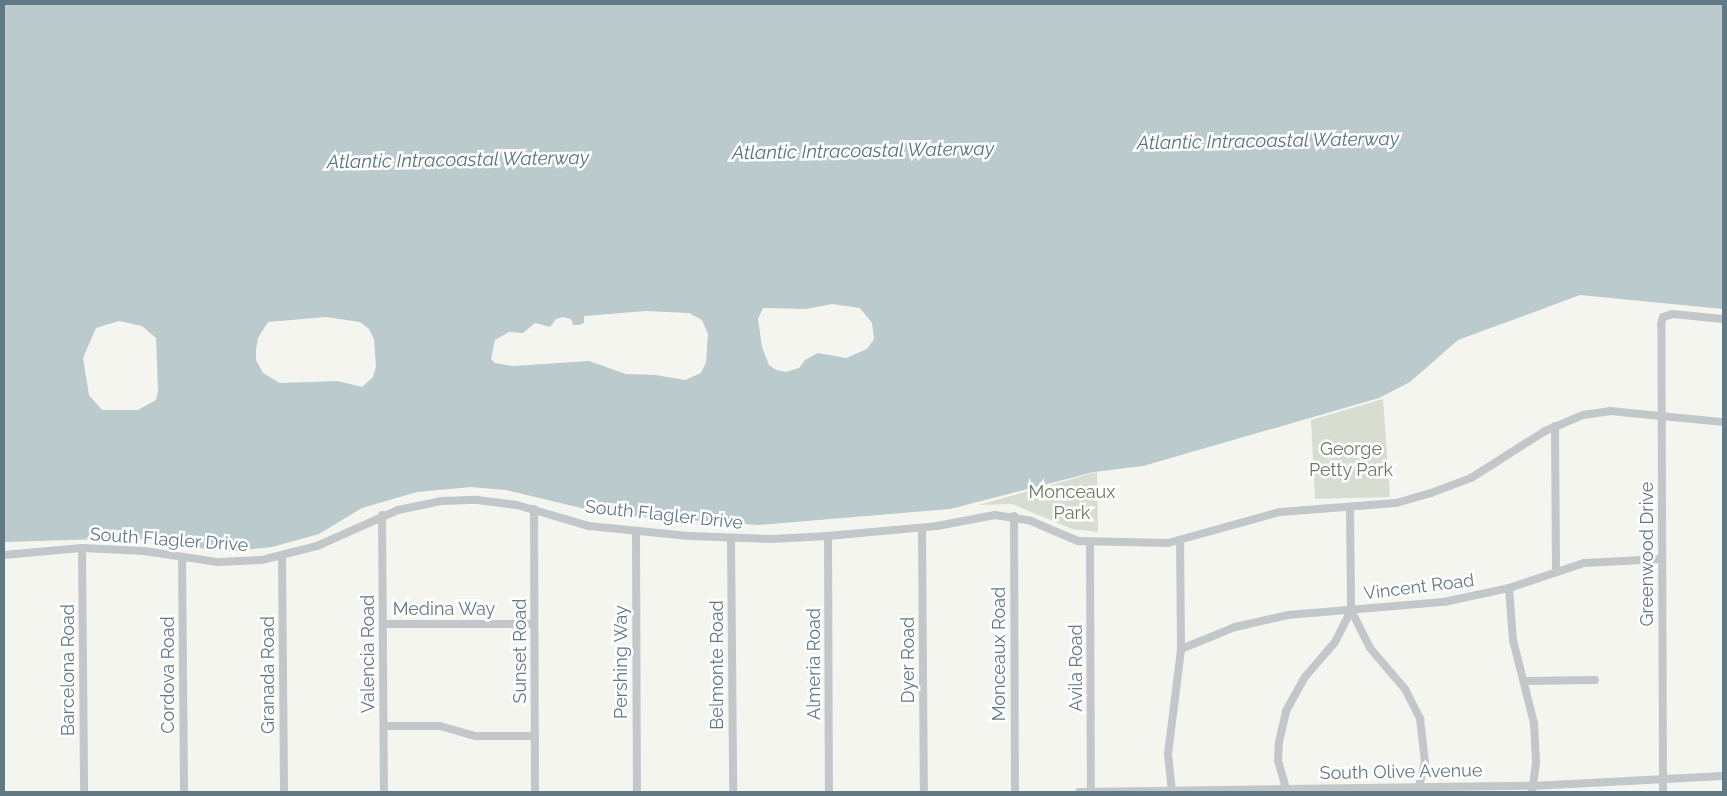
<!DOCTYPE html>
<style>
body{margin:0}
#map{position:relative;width:1727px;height:796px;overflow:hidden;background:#f5f5f0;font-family:Raleway,sans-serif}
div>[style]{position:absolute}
.green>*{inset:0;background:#d7ddd1}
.water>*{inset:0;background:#bacacd}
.minor>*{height:8px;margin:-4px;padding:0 4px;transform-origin:4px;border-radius:4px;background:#c2c7ca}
span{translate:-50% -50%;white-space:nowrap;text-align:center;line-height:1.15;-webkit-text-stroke:5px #fff;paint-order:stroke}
.park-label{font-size:18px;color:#697b60}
.street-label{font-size:18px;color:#617985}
.water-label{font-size:19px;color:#58767c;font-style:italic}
.frame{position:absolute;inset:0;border:5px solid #617985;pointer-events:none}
</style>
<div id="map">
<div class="green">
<i style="clip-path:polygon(1383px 399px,1390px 497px,1315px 499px,1311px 420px)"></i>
<i style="clip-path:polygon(1097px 472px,1098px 532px,1072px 529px,1012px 504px,978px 505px)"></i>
</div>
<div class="water">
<i style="clip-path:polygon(evenodd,4px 4px,1723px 4px,1723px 309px,1580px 295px,1458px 340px,1410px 382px,1379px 398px,1143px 466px,1094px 472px,950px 509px,759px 525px,606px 514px,506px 490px,471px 487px,417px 492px,362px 508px,319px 534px,272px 547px,225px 552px,135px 538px,4px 542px,4px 4px,832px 304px,860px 308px,872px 323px,874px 339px,867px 349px,846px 358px,818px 353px,805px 360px,799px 368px,786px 372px,776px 370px,769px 365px,762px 347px,758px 319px,763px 308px,806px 309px,832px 304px,4px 4px,646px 311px,689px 313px,702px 320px,708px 334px,706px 362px,701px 373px,685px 380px,656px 375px,626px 374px,589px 361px,513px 366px,495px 363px,491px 359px,495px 340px,509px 332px,523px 333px,535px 323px,550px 327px,556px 319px,563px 317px,571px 319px,573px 325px,579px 325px,584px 323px,584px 316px,646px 311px,4px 4px,326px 317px,360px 322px,369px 329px,374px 339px,376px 367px,373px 377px,362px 387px,338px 381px,280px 383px,263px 373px,256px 360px,256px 349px,258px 338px,268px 322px,326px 317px,4px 4px,119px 321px,142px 326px,156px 338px,158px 391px,156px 400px,138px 410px,102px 410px,89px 395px,83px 358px,96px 328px,119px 321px)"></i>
</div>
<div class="minor">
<i style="left:1555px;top:426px;width:146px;rotate:89.6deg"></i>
<i style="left:1350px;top:507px;width:103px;rotate:89.4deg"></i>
<i style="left:1351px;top:610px;width:42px;rotate:63.4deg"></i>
<i style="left:1370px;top:648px;width:54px;rotate:49.5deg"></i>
<i style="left:1405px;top:689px;width:34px;rotate:63deg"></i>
<i style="left:1420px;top:719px;width:43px;rotate:83.4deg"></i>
<i style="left:1425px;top:762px;width:29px;rotate:104deg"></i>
<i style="left:534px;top:509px;width:283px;rotate:89.8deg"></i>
<i style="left:382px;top:515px;width:277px;rotate:89.6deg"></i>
<i style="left:1014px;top:516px;width:276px;rotate:89.8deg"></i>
<i style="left:922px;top:528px;width:264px;rotate:89.6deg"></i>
<i style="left:636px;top:531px;width:261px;rotate:89.8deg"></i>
<i style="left:828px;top:536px;width:256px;rotate:89.8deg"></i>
<i style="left:731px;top:538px;width:254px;rotate:89.5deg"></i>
<i style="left:1090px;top:543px;width:249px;rotate:89.8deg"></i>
<i style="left:82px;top:548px;width:244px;rotate:89.5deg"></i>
<i style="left:4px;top:555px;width:78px;rotate:-5.1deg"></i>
<i style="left:82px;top:548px;width:62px;rotate:2.8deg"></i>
<i style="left:144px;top:551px;width:75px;rotate:8.5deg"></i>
<i style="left:218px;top:562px;width:44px;rotate:-2.6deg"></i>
<i style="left:262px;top:560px;width:57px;rotate:-14.3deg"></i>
<i style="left:317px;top:546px;width:89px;rotate:-24deg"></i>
<i style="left:398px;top:510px;width:45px;rotate:-11.6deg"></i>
<i style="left:442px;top:501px;width:35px;rotate:-2deg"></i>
<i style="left:477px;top:500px;width:40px;rotate:7.1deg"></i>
<i style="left:517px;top:505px;width:75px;rotate:16.3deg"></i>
<i style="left:589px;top:526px;width:100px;rotate:5.7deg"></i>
<i style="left:689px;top:536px;width:83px;rotate:2.1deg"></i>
<i style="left:772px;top:539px;width:56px;rotate:-3.1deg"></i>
<i style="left:828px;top:536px;width:109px;rotate:-5.2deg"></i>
<i style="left:937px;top:526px;width:59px;rotate:-10.7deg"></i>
<i style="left:995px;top:515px;width:36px;rotate:9deg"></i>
<i style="left:1031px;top:521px;width:51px;rotate:23.1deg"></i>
<i style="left:1078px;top:541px;width:90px;rotate:1.3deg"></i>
<i style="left:1168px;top:543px;width:116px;rotate:-15.5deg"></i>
<i style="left:1280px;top:512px;width:116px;rotate:-4.4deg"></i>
<i style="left:1396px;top:503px;width:36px;rotate:-16deg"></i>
<i style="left:1431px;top:493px;width:43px;rotate:-20.6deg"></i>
<i style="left:1471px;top:478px;width:88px;rotate:-32.4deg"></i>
<i style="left:1545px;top:431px;width:41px;rotate:-22.8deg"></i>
<i style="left:1583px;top:415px;width:27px;rotate:-8deg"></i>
<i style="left:1610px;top:411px;width:114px;rotate:5.6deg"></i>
<i style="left:182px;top:557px;width:235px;rotate:89.5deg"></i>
<i style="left:282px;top:557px;width:235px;rotate:89.5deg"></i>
<i style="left:1509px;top:588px;width:52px;rotate:85.6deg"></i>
<i style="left:1513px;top:640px;width:86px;rotate:75.8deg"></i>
<i style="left:1534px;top:723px;width:40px;rotate:87.1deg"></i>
<i style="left:1536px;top:763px;width:29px;rotate:98deg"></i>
<i style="left:383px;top:624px;width:151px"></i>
<i style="left:1181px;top:649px;width:58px;rotate:-22.2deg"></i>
<i style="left:1235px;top:627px;width:54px;rotate:-12.8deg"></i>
<i style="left:1288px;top:615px;width:157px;rotate:-4.8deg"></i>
<i style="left:1444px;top:602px;width:66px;rotate:-12.2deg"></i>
<i style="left:1509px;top:588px;width:79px;rotate:-18.4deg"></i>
<i style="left:1584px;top:563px;width:78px;rotate:-2.9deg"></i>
<i style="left:1524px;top:681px;width:71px;rotate:-0.8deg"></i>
<i style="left:384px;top:726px;width:56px"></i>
<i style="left:440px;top:726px;width:36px;rotate:16deg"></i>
<i style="left:475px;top:736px;width:60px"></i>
<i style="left:1079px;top:792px;width:453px;rotate:-0.8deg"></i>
<i style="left:1532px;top:786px;width:191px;rotate:-3deg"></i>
<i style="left:1172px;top:792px;width:38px;rotate:-96deg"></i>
<i style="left:1168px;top:754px;width:106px;rotate:-82.9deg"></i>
<i style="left:1181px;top:649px;width:107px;rotate:-90.5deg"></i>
<i style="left:1287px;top:792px;width:33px;rotate:-106deg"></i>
<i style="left:1278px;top:760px;width:18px;rotate:-87deg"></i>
<i style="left:1279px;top:742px;width:32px;rotate:-77deg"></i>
<i style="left:1286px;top:711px;width:39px;rotate:-61deg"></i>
<i style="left:1305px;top:677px;width:46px;rotate:-49.4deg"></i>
<i style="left:1335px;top:642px;width:36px;rotate:-63deg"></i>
<i style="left:1663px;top:792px;width:468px;rotate:-90.2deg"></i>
<i style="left:1661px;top:324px;width:7px;rotate:-74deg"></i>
<i style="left:1663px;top:317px;width:10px;rotate:-17deg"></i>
<i style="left:1673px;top:314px;width:50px;rotate:5.7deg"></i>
</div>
<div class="park-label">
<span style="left:1351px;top:460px">George<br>Petty Park</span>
<span style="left:1072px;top:503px">Monceaux<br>Park</span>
</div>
<div class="street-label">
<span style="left:664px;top:515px;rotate:6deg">South Flagler Drive</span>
<span style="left:169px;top:540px;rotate:4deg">South Flagler Drive</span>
<span style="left:1647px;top:554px;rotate:-90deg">Greenwood Drive</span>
<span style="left:1419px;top:587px;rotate:-7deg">Vincent Road</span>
<span style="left:444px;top:609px">Medina Way</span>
<span style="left:520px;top:651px;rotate:-90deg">Sunset Road</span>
<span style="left:368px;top:654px;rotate:-90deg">Valencia Road</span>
<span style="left:999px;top:654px;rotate:-90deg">Monceaux Road</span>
<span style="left:908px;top:660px;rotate:-90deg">Dyer Road</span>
<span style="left:621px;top:662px;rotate:-90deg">Pershing Way</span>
<span style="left:814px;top:664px;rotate:-90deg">Almeria Road</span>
<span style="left:717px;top:665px;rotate:-90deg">Belmonte Road</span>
<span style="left:1076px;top:668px;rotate:-90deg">Avila Road</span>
<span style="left:68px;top:670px;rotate:-90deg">Barcelona Road</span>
<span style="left:168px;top:675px;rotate:-90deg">Cordova Road</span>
<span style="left:268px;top:675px;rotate:-90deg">Granada Road</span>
<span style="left:1401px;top:772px;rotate:-1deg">South Olive Avenue</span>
</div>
<div class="water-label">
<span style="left:1268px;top:141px;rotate:-1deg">Atlantic Intracoastal Waterway</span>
<span style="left:863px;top:151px;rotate:-1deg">Atlantic Intracoastal Waterway</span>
<span style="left:458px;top:160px;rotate:-1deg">Atlantic Intracoastal Waterway</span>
</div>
<div class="frame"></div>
</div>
